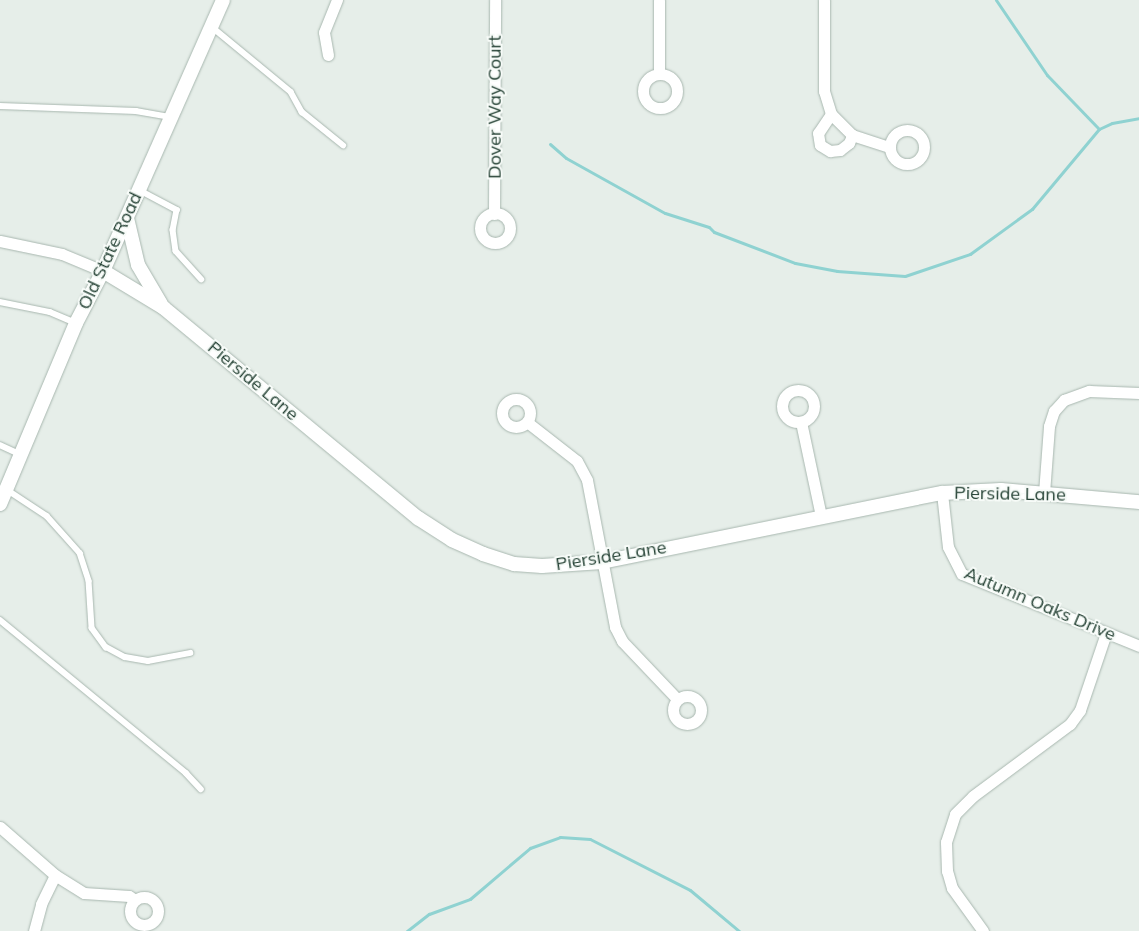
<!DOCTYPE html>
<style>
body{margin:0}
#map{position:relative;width:1139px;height:931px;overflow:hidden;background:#e6eee9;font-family:Mulish,sans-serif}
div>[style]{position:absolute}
.stream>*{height:3px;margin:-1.5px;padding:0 1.5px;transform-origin:1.5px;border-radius:1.5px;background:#8fd2d1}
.roads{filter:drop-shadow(0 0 1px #a8b7af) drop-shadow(0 0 1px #a8b7af)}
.service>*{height:5.5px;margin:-2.75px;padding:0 2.75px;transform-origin:2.75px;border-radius:2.75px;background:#fff}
.minor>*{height:11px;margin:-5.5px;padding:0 5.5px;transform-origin:5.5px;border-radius:5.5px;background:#fff}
.minor>.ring{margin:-5.5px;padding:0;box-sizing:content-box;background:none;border:11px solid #fff;border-radius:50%}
.tertiary>*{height:14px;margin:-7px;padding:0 7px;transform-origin:7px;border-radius:7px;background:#fff}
span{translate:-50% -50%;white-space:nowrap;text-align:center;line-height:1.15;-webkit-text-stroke:4px #f7fbf8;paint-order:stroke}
.street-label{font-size:18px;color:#244134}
</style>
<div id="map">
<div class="stream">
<i style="left:996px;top:0;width:91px;rotate:55.8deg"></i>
<i style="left:1047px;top:75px;width:75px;rotate:46.1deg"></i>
<i style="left:550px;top:144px;width:21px;rotate:41deg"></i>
<i style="left:566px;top:158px;width:113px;rotate:29.1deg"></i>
<i style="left:665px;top:213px;width:46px;rotate:17.7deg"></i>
<i style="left:709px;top:227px;width:7px;rotate:45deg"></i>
<i style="left:714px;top:232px;width:87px;rotate:20.9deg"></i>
<i style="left:795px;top:263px;width:43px;rotate:10.8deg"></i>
<i style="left:837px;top:271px;width:68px;rotate:4.2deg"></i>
<i style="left:905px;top:276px;width:69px;rotate:-18.7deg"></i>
<i style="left:970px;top:254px;width:77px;rotate:-36deg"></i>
<i style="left:1032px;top:209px;width:104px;rotate:-50.1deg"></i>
<i style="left:1099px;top:129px;width:14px;rotate:-25deg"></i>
<i style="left:1112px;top:123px;width:27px;rotate:-10deg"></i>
<i style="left:407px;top:931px;width:28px;rotate:-38deg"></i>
<i style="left:429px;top:914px;width:44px;rotate:-20.1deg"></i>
<i style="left:470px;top:899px;width:79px;rotate:-40.4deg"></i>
<i style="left:530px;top:848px;width:32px;rotate:-20deg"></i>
<i style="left:560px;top:837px;width:30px;rotate:4deg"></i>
<i style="left:590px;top:839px;width:112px;rotate:27deg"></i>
<i style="left:690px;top:890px;width:64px;rotate:39.9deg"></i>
</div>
<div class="roads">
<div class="service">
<i style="left:212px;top:27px;width:102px;rotate:39.4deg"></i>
<i style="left:291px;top:92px;width:23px;rotate:61deg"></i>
<i style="left:302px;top:112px;width:53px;rotate:38.8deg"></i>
<i style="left:0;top:106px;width:136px;rotate:2.1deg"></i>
<i style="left:136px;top:111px;width:35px;rotate:10deg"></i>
<i style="left:139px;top:190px;width:43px;rotate:27.8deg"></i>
<i style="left:177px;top:210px;width:20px;rotate:101deg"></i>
<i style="left:173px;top:230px;width:21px;rotate:82deg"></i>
<i style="left:176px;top:251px;width:38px;rotate:48deg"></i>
<i style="left:0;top:302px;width:51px;rotate:11.3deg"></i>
<i style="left:50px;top:312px;width:28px;rotate:23deg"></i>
<i style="left:0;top:445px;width:21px;rotate:25deg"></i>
<i style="left:6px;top:489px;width:49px;rotate:33.4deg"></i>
<i style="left:47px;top:516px;width:50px;rotate:48.3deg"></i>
<i style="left:80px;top:553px;width:29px;rotate:72deg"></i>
<i style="left:89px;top:581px;width:47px;rotate:86.3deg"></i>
<i style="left:92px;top:628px;width:24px;rotate:54deg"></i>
<i style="left:106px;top:647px;width:21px;rotate:28deg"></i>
<i style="left:125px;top:657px;width:23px;rotate:10deg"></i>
<i style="left:148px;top:661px;width:43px;rotate:-10.8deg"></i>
<i style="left:0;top:620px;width:241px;rotate:39.4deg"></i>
<i style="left:186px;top:773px;width:22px;rotate:47deg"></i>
</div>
<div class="minor">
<i style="left:824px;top:0;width:91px;rotate:90deg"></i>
<i style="left:824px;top:91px;width:24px;rotate:73deg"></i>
<i style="left:831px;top:114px;width:30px;rotate:45deg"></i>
<i style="left:852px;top:135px;width:40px;rotate:18deg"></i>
<i style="left:328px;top:55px;width:23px;rotate:-100deg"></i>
<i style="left:324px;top:32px;width:35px;rotate:-68deg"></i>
<i style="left:659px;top:74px;width:74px;rotate:-90deg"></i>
<i class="ring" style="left:643px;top:74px;width:23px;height:23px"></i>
<i style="left:831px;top:114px;width:23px;rotate:124deg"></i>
<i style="left:818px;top:133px;width:12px;rotate:81deg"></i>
<i style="left:820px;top:145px;width:12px;rotate:31deg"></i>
<i style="left:830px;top:151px;width:10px;rotate:-6deg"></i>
<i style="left:840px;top:150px;width:11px;rotate:-38deg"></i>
<i style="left:849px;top:143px;width:9px;rotate:-69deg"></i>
<i class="ring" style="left:890px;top:130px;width:23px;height:23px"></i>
<i class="ring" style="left:480px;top:213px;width:19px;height:19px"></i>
<i style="left:494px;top:214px;width:214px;rotate:-89.7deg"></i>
<i style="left:0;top:241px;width:63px;rotate:11.8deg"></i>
<i style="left:62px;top:254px;width:44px;rotate:22.5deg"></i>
<i class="ring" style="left:782px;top:390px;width:21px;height:21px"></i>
<i class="ring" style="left:502px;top:399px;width:17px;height:17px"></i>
<i style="left:527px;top:422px;width:63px;rotate:38deg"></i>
<i style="left:577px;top:461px;width:21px;rotate:62deg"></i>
<i style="left:587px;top:480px;width:150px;rotate:79.2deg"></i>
<i style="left:615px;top:627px;width:16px;rotate:63deg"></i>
<i style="left:622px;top:641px;width:80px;rotate:46.5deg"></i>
<i style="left:801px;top:422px;width:96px;rotate:78deg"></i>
<i style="left:942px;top:493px;width:54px;rotate:83.7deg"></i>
<i style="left:948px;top:547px;width:30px;rotate:63deg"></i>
<i style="left:962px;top:574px;width:191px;rotate:22.1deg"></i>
<i style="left:1044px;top:493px;width:67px;rotate:-85.7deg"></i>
<i style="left:1049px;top:426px;width:16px;rotate:-72deg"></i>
<i style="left:1054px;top:411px;width:15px;rotate:-48deg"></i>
<i style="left:1064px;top:400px;width:27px;rotate:-20deg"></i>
<i style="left:1089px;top:391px;width:50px;rotate:2.3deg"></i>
<i class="ring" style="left:673px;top:696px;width:17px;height:17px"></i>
<i style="left:0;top:827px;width:73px;rotate:41.1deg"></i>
<i style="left:55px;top:875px;width:34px;rotate:32deg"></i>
<i style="left:84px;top:893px;width:45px;rotate:3.8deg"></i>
<i style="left:129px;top:896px;width:7px;rotate:34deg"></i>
<i class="ring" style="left:130px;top:897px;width:17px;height:17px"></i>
<i style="left:34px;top:931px;width:28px;rotate:-75deg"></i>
<i style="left:41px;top:904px;width:32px;rotate:-64deg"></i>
<i style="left:983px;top:931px;width:53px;rotate:-125.8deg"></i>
<i style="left:952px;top:888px;width:18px;rotate:-106deg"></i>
<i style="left:947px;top:871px;width:29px;rotate:-92deg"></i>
<i style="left:946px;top:842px;width:29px;rotate:-72deg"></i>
<i style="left:955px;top:814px;width:25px;rotate:-45deg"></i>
<i style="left:973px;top:796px;width:121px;rotate:-36.6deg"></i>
<i style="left:1070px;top:724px;width:17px;rotate:-54deg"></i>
<i style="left:1080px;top:710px;width:81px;rotate:-71.3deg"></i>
</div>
<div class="tertiary">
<i style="left:127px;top:218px;width:48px;rotate:76.8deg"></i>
<i style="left:138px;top:265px;width:45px;rotate:59.5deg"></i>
<i style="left:103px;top:271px;width:71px;rotate:31.2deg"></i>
<i style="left:164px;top:308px;width:330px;rotate:39.6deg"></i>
<i style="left:418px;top:518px;width:40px;rotate:32.9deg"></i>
<i style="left:452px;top:540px;width:34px;rotate:24deg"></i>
<i style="left:483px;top:554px;width:33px;rotate:18deg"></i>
<i style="left:514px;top:564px;width:28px;rotate:4deg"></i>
<i style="left:542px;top:566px;width:60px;rotate:-3.8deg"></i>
<i style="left:602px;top:562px;width:347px;rotate:-11.5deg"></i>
<i style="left:942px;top:493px;width:59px;rotate:-2.9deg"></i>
<i style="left:1001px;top:490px;width:139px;rotate:5deg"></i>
<i style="left:0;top:504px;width:196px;rotate:-67.2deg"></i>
<i style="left:76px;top:323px;width:59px;rotate:-62.6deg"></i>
<i style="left:103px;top:271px;width:296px;rotate:-66.1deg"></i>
</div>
</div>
<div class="street-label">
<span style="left:495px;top:107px;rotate:-90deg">Dover Way Court</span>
<span style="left:110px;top:251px;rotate:-65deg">Old State Road</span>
<span style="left:253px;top:381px;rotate:40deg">Pierside Lane</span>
<span style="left:1010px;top:494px;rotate:1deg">Pierside Lane</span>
<span style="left:611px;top:556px;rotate:-9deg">Pierside Lane</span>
<span style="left:1040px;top:604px;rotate:23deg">Autumn Oaks Drive</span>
</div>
</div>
